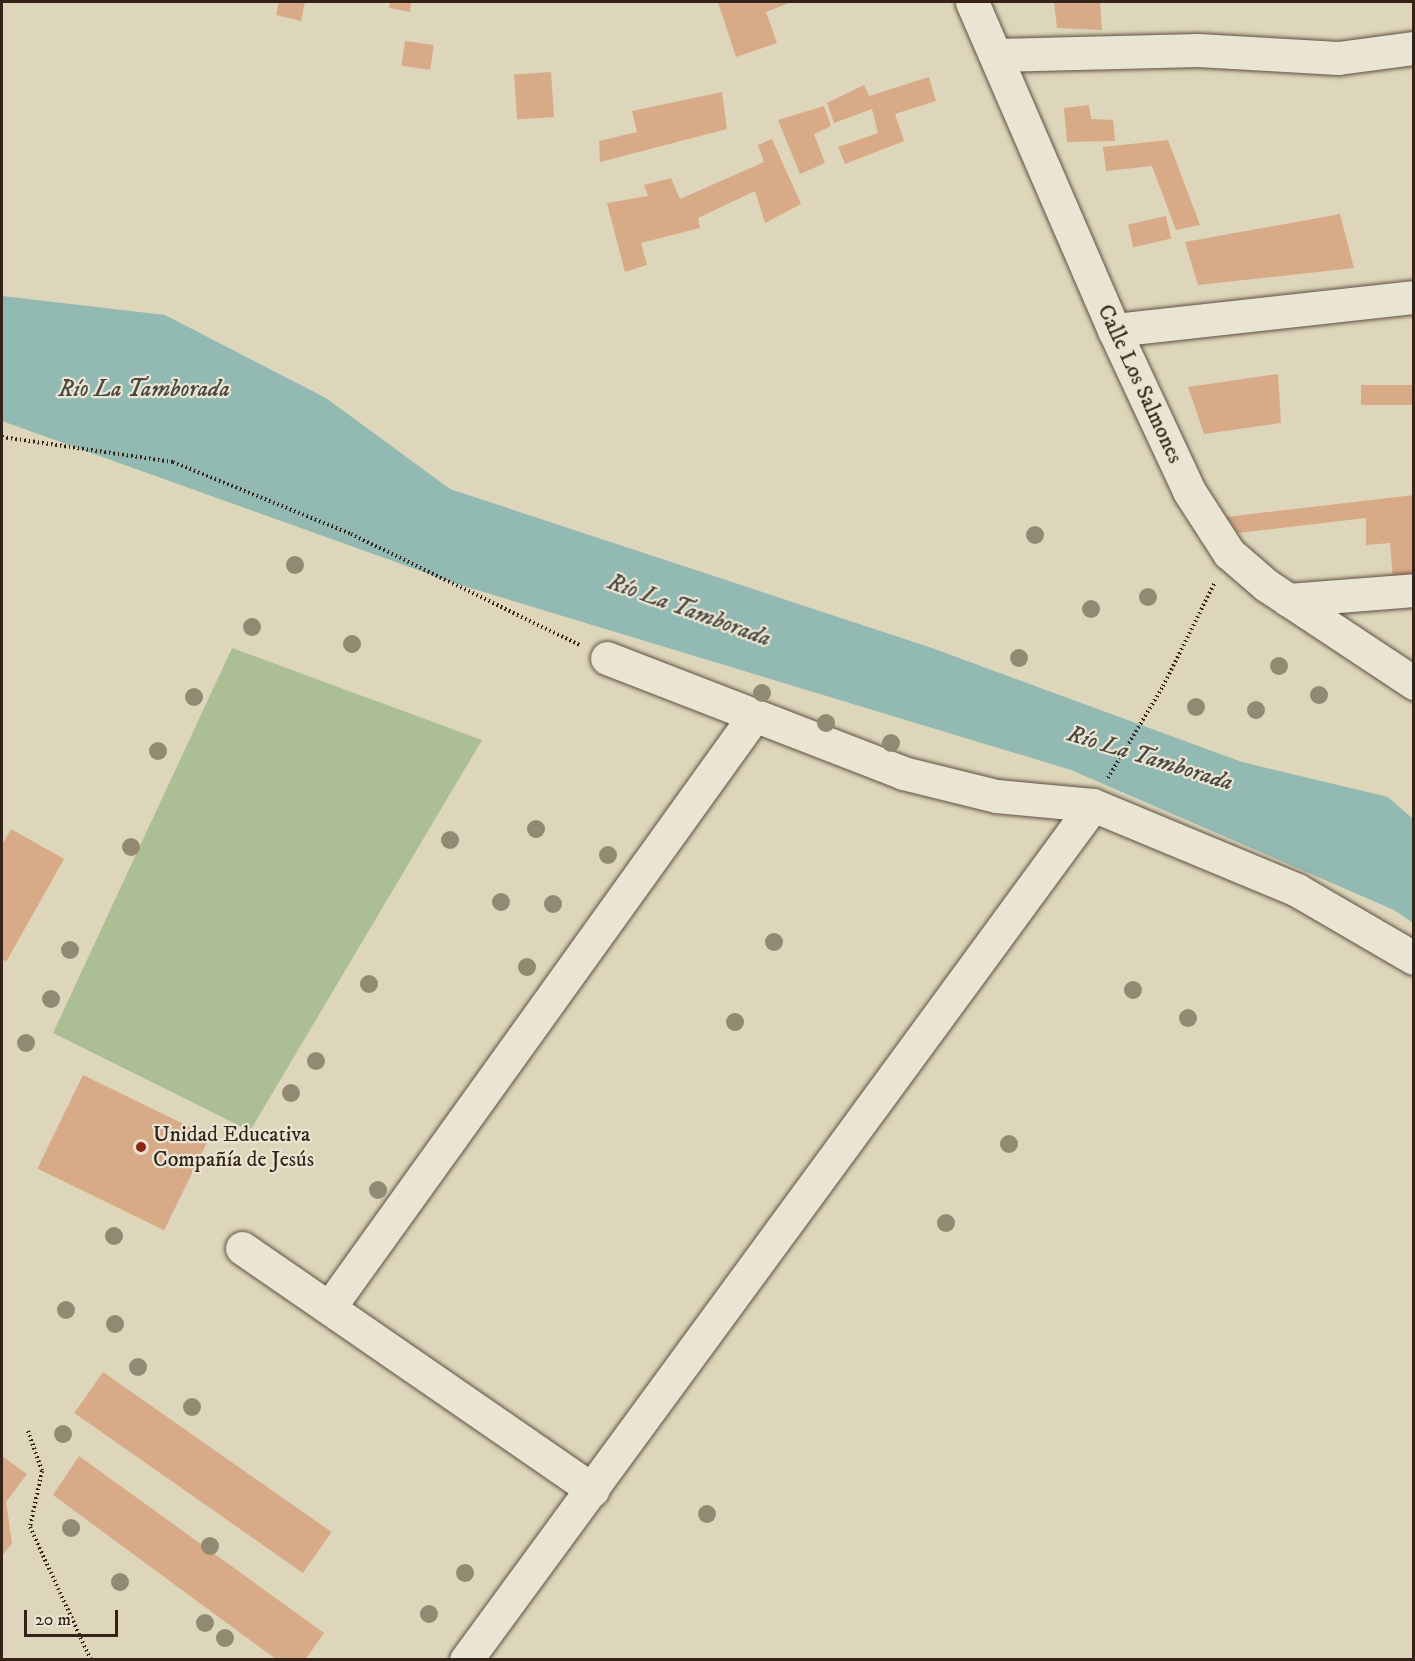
<!DOCTYPE html>
<meta charset="utf-8">
<style>
body{margin:0}
#map{position:relative;width:1415px;height:1661px;overflow:hidden;background:#ded6bb;font-family:"IM FELL DW Pica",serif}
div>[style]{position:absolute}
.green>*{inset:0;background:#acbf94}
.water>*{inset:0;background:#93b9b3}
.building>*{inset:0;background:#d8aa87;transform-origin:0 0}
.path>*{height:4px;margin-top:-2px;transform-origin:0;background:repeating-linear-gradient(90deg,#35231a 0 1.5px,transparent 0 4.5px)}
.roads{filter:drop-shadow(0 0 2px #5f5042) drop-shadow(0 0 2px #5f5042)}
.minor>*{height:33px;margin:-16.5px;padding:0 16.5px;transform-origin:16.5px;border-radius:16.5px;background:#eae4d3}
.trees>*{width:18px;height:18px;margin:-9px;border-radius:50%;background:#928973}
.dots>*{width:16px;height:16px;translate:-50% -50%;box-sizing:border-box;border:3px solid #eae4d3;border-radius:50%}
span{translate:-50% -50%;white-space:nowrap;text-align:center;line-height:1.15;-webkit-text-stroke:4.5px #eae4d3;paint-order:stroke}
.street-label{font-size:22px;color:#35231a}
.poi-label{font-size:22px;color:#35231a}
.left{translate:0 -50%;text-align:left}
.water-label{font-size:24px;color:#4c4840;font-style:italic}
.frame{position:absolute;inset:0;border:3px solid #35231a;pointer-events:none}
.scale{position:absolute;left:24px;top:1610px;width:94px;height:27px;box-sizing:border-box;border:3px solid #35231a;border-top:0;padding-left:8px;font-size:18px;line-height:21px;white-space:nowrap;color:#35231a;-webkit-text-stroke:4px #eae4d3;paint-order:stroke}
</style>
<div id="map">
<div class="green">
<i style="clip-path:polygon(232px 648px,482px 740px,250px 1131px,53px 1033px)"></i>
</div>
<div class="water">
<i style="clip-path:polygon(2px 296px,165px 315px,326px 398px,450px 489px,932px 648px,1242px 762px,1388px 797px,1413px 819px,1413px 923px,1394px 910px,1071px 770px,457px 584px,2px 421px)"></i>
</div>
<div class="building">
<i style="clip-path:polygon(279px 2px,305px 2px,301px 21px,276px 15px)"></i>
<i style="clip-path:polygon(390px 2px,411px 2px,410px 12px,389px 8px)"></i>
<i style="clip-path:polygon(718px 2px,791px 2px,766px 12px,777px 43px,736px 57px)"></i>
<i style="clip-path:polygon(1054px 2px,1100px 2px,1102px 30px,1057px 28px)"></i>
<i style="left:405px;top:41px;width:29px;height:25px;rotate:8deg"></i>
<i style="left:551px;top:72px;width:45px;height:37px;rotate:86deg"></i>
<i style="clip-path:polygon(929px 77px,936px 101px,895px 114px,904px 141px,845px 164px,838px 147px,878px 133px,872px 109px,834px 123px,827px 103px,864px 85px,869px 96px)"></i>
<i style="clip-path:polygon(722px 92px,727px 129px,600px 162px,599px 141px,637px 132px,632px 111px)"></i>
<i style="clip-path:polygon(1089px 105px,1091px 119px,1113px 120px,1115px 141px,1067px 142px,1064px 108px)"></i>
<i style="clip-path:polygon(824px 106px,831px 126px,814px 134px,825px 163px,800px 174px,778px 120px)"></i>
<i style="clip-path:polygon(772px 139px,801px 204px,765px 223px,755px 191px,698px 218px,700px 228px,641px 243px,647px 265px,625px 272px,607px 203px,648px 196px,644px 185px,671px 178px,680px 199px,764px 162px,758px 145px)"></i>
<i style="clip-path:polygon(1168px 140px,1200px 225px,1176px 230px,1152px 166px,1106px 171px,1103px 147px)"></i>
<i style="clip-path:polygon(1340px 214px,1354px 268px,1198px 285px,1185px 242px)"></i>
<i style="left:1166px;top:216px;width:23px;height:39px;rotate:77deg"></i>
<i style="clip-path:polygon(1278px 374px,1281px 423px,1204px 434px,1188px 387px)"></i>
<i style="left:1414px;top:385px;width:20px;height:53px;rotate:90deg"></i>
<i style="clip-path:polygon(1414px 495px,1414px 579px,1393px 580px,1390px 543px,1366px 545px,1366px 518px,1238px 533px,1226px 517px)"></i>
<i style="clip-path:polygon(11px 829px,64px 859px,6px 962px,2px 959px,2px 845px)"></i>
<i style="left:83px;top:1075px;width:141px;height:104px;rotate:26deg"></i>
<i style="left:103px;top:1372px;width:279px;height:50px;rotate:35deg"></i>
<i style="clip-path:polygon(2px 1456px,27px 1474px,6px 1502px,12px 1543px,2px 1556px)"></i>
<i style="clip-path:polygon(79px 1456px,324px 1633px,305px 1660px,277px 1660px,53px 1495px)"></i>
</div>
<div class="path">
<i style="left:2px;top:437px;width:173px;rotate:8.3deg"></i>
<i style="left:173px;top:462px;width:192px;rotate:22deg"></i>
<i style="left:351px;top:534px;width:254px;rotate:25.9deg"></i>
<i style="left:1108px;top:778px;width:107px;rotate:-59.1deg"></i>
<i style="left:1163px;top:686px;width:116px;rotate:-63.4deg"></i>
<i style="left:28px;top:1431px;width:42px;rotate:70.7deg"></i>
<i style="left:42px;top:1471px;width:57px;rotate:102.1deg"></i>
<i style="left:30px;top:1527px;width:146px;rotate:65.4deg"></i>
</div>
<div class="roads">
<div class="minor">
<i style="left:972px;top:2px;width:357px;rotate:66.6deg"></i>
<i style="left:1114px;top:330px;width:178px;rotate:65deg"></i>
<i style="left:1189px;top:491px;width:74px;rotate:57.2deg"></i>
<i style="left:1229px;top:553px;width:49px;rotate:40.9deg"></i>
<i style="left:1266px;top:585px;width:178px;rotate:33.5deg"></i>
<i style="left:996px;top:55px;width:202px;rotate:-1.4deg"></i>
<i style="left:1198px;top:50px;width:140px;rotate:3.3deg"></i>
<i style="left:1338px;top:58px;width:77px;rotate:-7.5deg"></i>
<i style="left:1114px;top:330px;width:302px;rotate:-6.3deg"></i>
<i style="left:1288px;top:600px;width:126px;rotate:-4.5deg"></i>
<i style="left:607px;top:658px;width:318px;rotate:21.2deg"></i>
<i style="left:903px;top:773px;width:96px;rotate:13.9deg"></i>
<i style="left:996px;top:796px;width:97px;rotate:5.3deg"></i>
<i style="left:1093px;top:805px;width:221px;rotate:22.6deg"></i>
<i style="left:1297px;top:890px;width:135px;rotate:30.2deg"></i>
<i style="left:242px;top:1248px;width:426px;rotate:34.6deg"></i>
<i style="left:331px;top:1305px;width:725px;rotate:-54.32deg"></i>
<i style="left:466px;top:1660px;width:1060px;rotate:-53.75deg"></i>
</div>
</div>
<div class="trees">
<i style="left:1035px;top:535px"></i>
<i style="left:295px;top:565px"></i>
<i style="left:1148px;top:597px"></i>
<i style="left:1091px;top:609px"></i>
<i style="left:252px;top:627px"></i>
<i style="left:352px;top:644px"></i>
<i style="left:1019px;top:658px"></i>
<i style="left:1279px;top:666px"></i>
<i style="left:762px;top:693px"></i>
<i style="left:1319px;top:695px"></i>
<i style="left:194px;top:697px"></i>
<i style="left:1196px;top:707px"></i>
<i style="left:1256px;top:710px"></i>
<i style="left:826px;top:723px"></i>
<i style="left:891px;top:743px"></i>
<i style="left:158px;top:751px"></i>
<i style="left:536px;top:829px"></i>
<i style="left:450px;top:840px"></i>
<i style="left:131px;top:847px"></i>
<i style="left:608px;top:855px"></i>
<i style="left:501px;top:902px"></i>
<i style="left:553px;top:904px"></i>
<i style="left:774px;top:942px"></i>
<i style="left:70px;top:950px"></i>
<i style="left:527px;top:967px"></i>
<i style="left:369px;top:984px"></i>
<i style="left:1133px;top:990px"></i>
<i style="left:51px;top:999px"></i>
<i style="left:1188px;top:1018px"></i>
<i style="left:735px;top:1022px"></i>
<i style="left:26px;top:1043px"></i>
<i style="left:316px;top:1061px"></i>
<i style="left:291px;top:1093px"></i>
<i style="left:1009px;top:1144px"></i>
<i style="left:378px;top:1190px"></i>
<i style="left:946px;top:1223px"></i>
<i style="left:114px;top:1236px"></i>
<i style="left:66px;top:1310px"></i>
<i style="left:115px;top:1324px"></i>
<i style="left:138px;top:1367px"></i>
<i style="left:192px;top:1407px"></i>
<i style="left:63px;top:1434px"></i>
<i style="left:707px;top:1514px"></i>
<i style="left:71px;top:1528px"></i>
<i style="left:210px;top:1546px"></i>
<i style="left:465px;top:1573px"></i>
<i style="left:120px;top:1582px"></i>
<i style="left:429px;top:1614px"></i>
<i style="left:205px;top:1623px"></i>
<i style="left:225px;top:1638px"></i>
</div>
<div class="dots">
<i style="left:141px;top:1147px;background:#8f2418"></i>
</div>
<div class="street-label">
<span style="left:1140px;top:384px;rotate:65deg">Calle Los Salmones</span>
</div>
<div class="poi-label">
<span class="left" style="left:153px;top:1147px">Unidad Educativa<br>Compañía de Jesús</span>
</div>
<div class="water-label">
<span style="left:144px;top:390px">Río La Tamborada</span>
<span style="left:689px;top:611px;rotate:20deg">Río La Tamborada</span>
<span style="left:1150px;top:759px;rotate:17deg">Río La Tamborada</span>
</div>
<div class="frame"></div>
<div class="scale">20 m</div>
</div>
